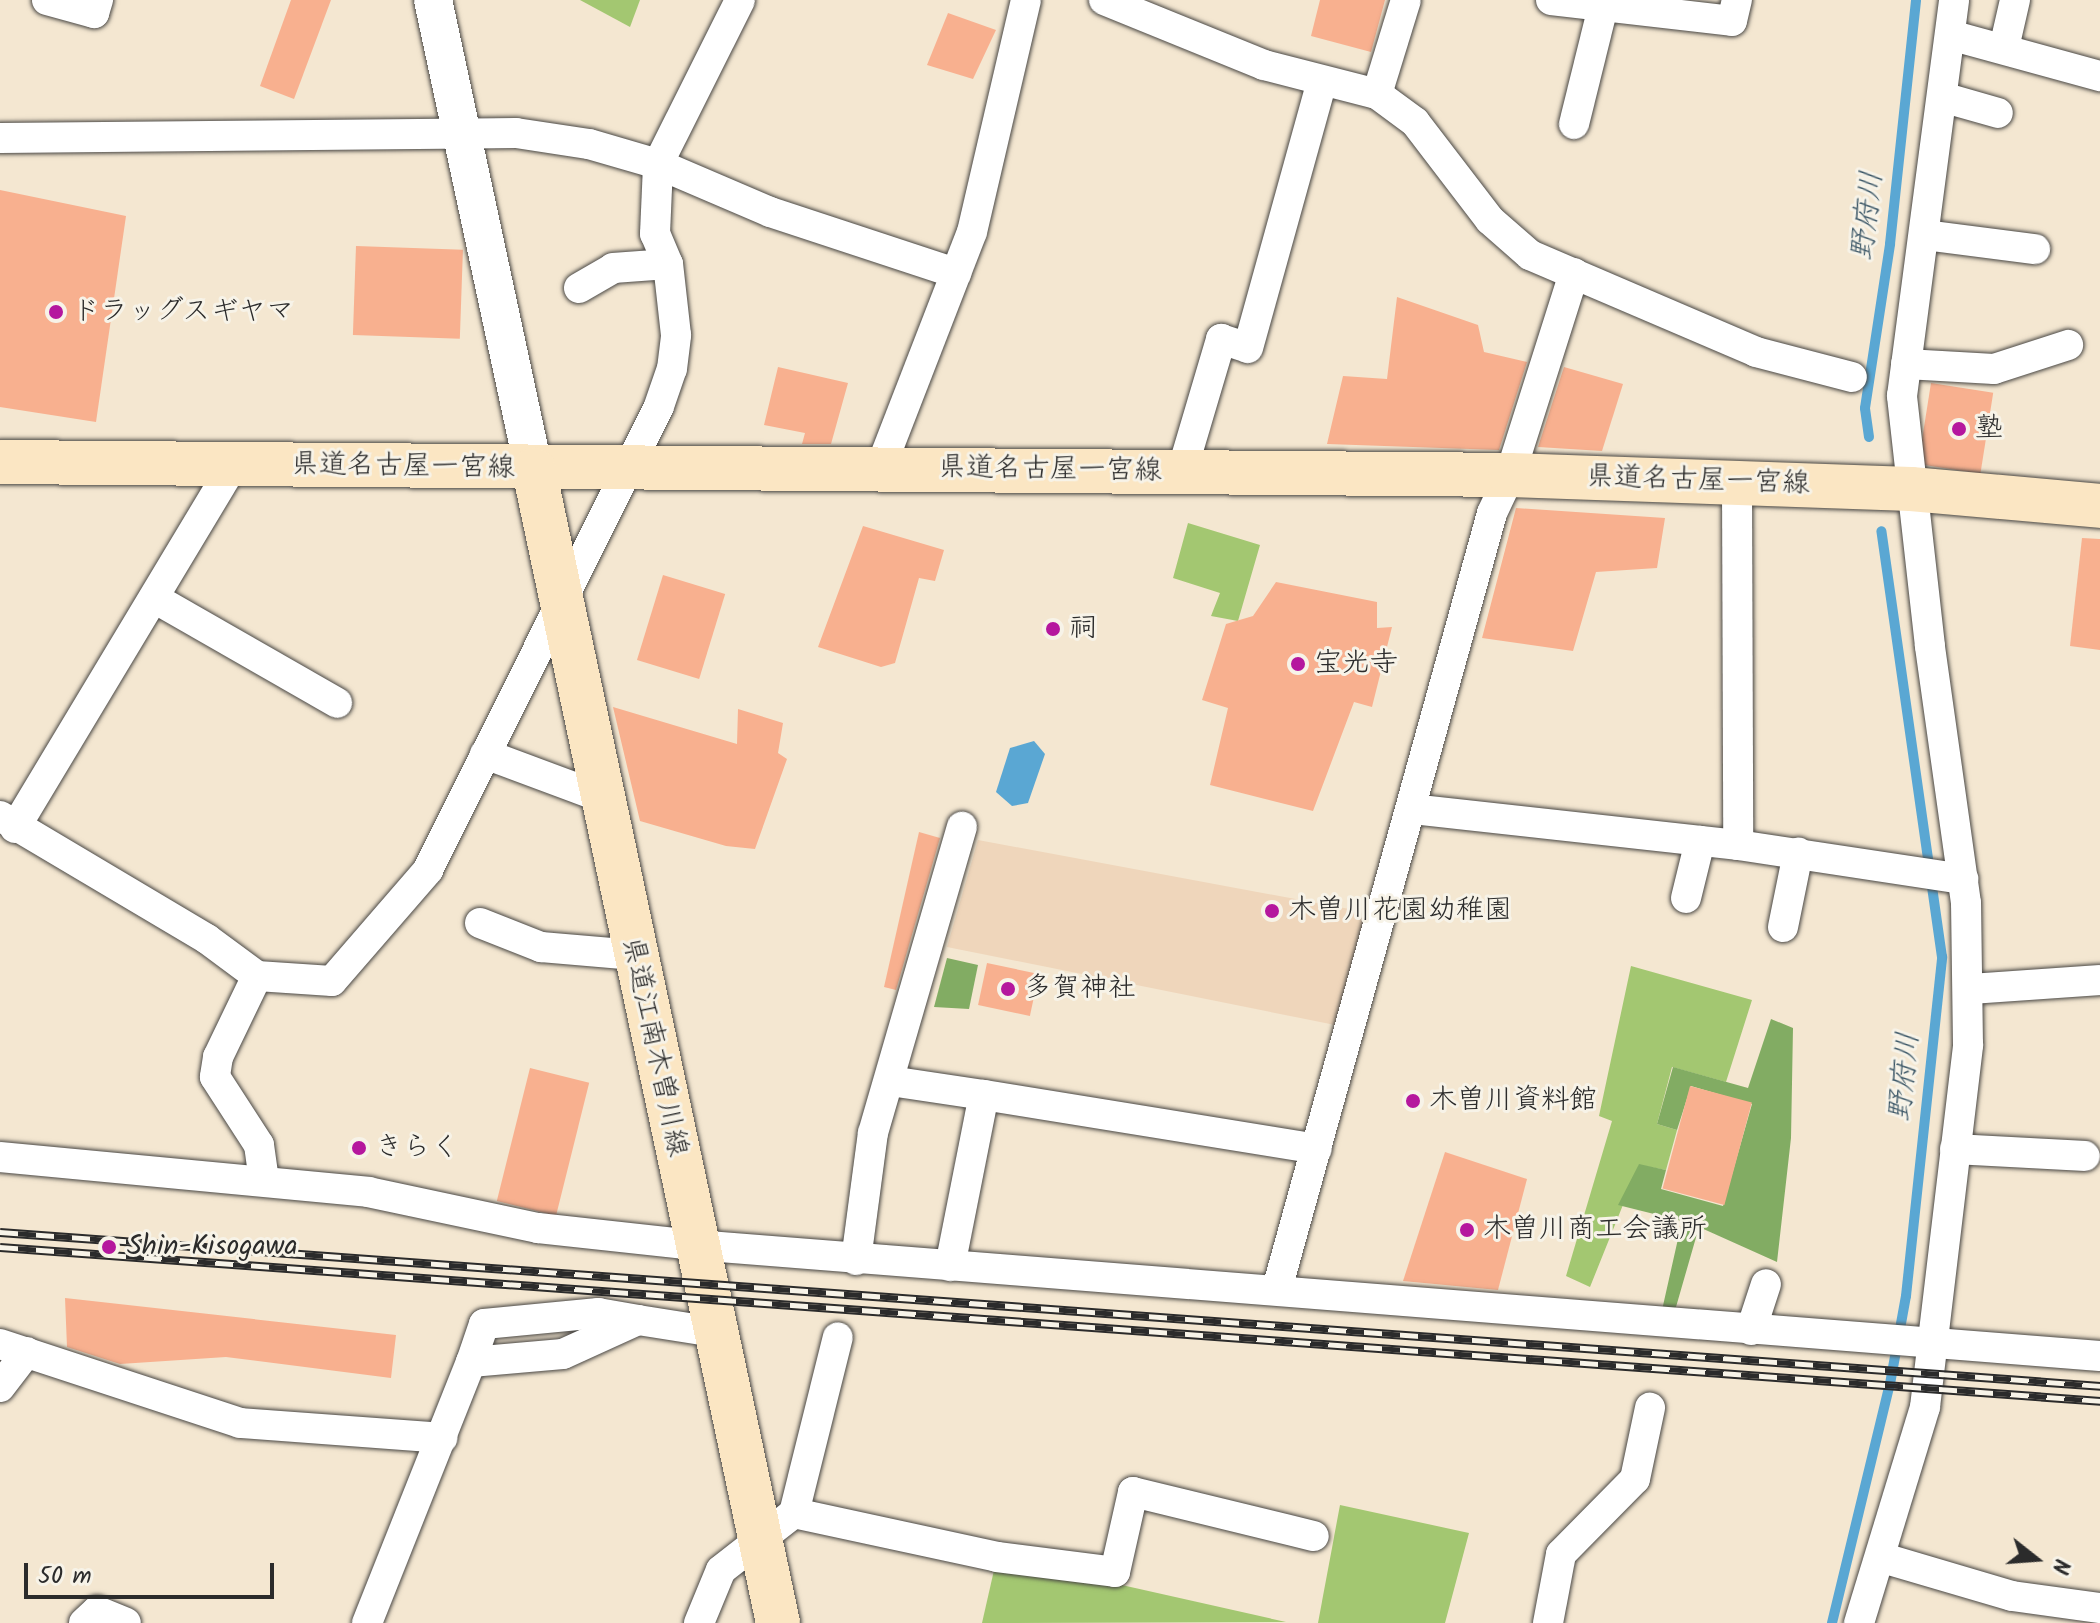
<!DOCTYPE html>
<meta charset="utf-8">
<style>
body{margin:0}
#map{position:relative;width:2100px;height:1623px;overflow:hidden;background:#f4e7d1;font-family:Kalam,"Klee One",sans-serif}
div>[style]{position:absolute}
.built>*{inset:0;background:#efd6bb}
.green>*{inset:0;background:#a3c771}
.forest>*{inset:0;background:#82ac63}
.water>*{inset:0;background:#5aa7d3}
.stream>*{height:10px;margin:-5px;padding:0 5px;transform-origin:5px;border-radius:5px;background:#5aa7d3}
.building>*{inset:0;background:#f8b08f;transform-origin:0 0}
.roads{filter:drop-shadow(0 0 2px #494744) drop-shadow(0 0 2px #494744)}
.minor>*{height:30px;margin:-15px;padding:0 15px;transform-origin:15px;border-radius:15px;background:#fff}
.tertiary>*{height:38px;margin:-19px;padding:0 19px;transform-origin:19px;border-radius:19px;background:#fff}
.secondary>*{height:44px;margin:-22px;padding:0 22px;transform-origin:22px;border-radius:22px;background:#fbe6c3}
.rail>*{height:9px;margin-top:-4.5px;transform-origin:0;background:repeating-linear-gradient(90deg,#f7f3e8 0 18px,#2b2b2b 0 36px);box-sizing:border-box;border-block:2px solid #2b2b2b}
.dots>*{width:22px;height:22px;translate:-50% -50%;box-sizing:border-box;border:4px solid #f7f3e8;border-radius:50%}
span{translate:-50% -50%;white-space:nowrap;text-align:center;line-height:1.15;-webkit-text-stroke:6px #f7f3e8;paint-order:stroke}
.poi-label{font-size:28px;color:#2b2b2b}
.left{translate:0 -50%;text-align:left}
.street-label{font-size:28px;color:#2b2b2b}
.water-label{font-size:30px;color:#3b5666;font-style:italic}
.north{position:absolute;left:1996px;top:1519px;width:80px;height:80px;-webkit-text-stroke:6px #f7f3e8;paint-order:stroke;rotate:107deg;font-size:22px;font-weight:700;line-height:32px;text-align:center;color:#2b2b2b}
.north::after{content:'';display:block;margin:auto;width:28px;height:36px;background:#2b2b2b;clip-path:polygon(50% 0,100% 100%,50% 72%,0 100%)}
.scale{position:absolute;left:24px;top:1563px;width:250px;height:36px;box-sizing:border-box;border:4px solid #2b2b2b;border-top:0;padding-left:10px;font-size:24px;line-height:28px;white-space:nowrap;color:#2b2b2b;-webkit-text-stroke:6px #f7f3e8;paint-order:stroke}
</style>
<div id="map">
<div class="built">
<i style="clip-path:polygon(978px 840px,1360px 911px,1378px 932px,1350px 1028px,947px 947px)"></i>
</div>
<div class="green">
<i style="clip-path:polygon(580px 0,640px 0,630px 27px)"></i>
<i style="clip-path:polygon(1188px 523px,1260px 545px,1238px 621px,1211px 616px,1220px 593px,1173px 578px)"></i>
<i style="clip-path:polygon(1631px 966px,1752px 1000px,1726px 1082px,1672px 1067px,1657px 1124px,1677px 1130px,1666px 1170px,1639px 1165px,1590px 1287px,1566px 1276px,1612px 1121px,1599px 1116px)"></i>
<i style="clip-path:polygon(1340px 1505px,1469px 1533px,1445px 1623px,1318px 1623px)"></i>
<i style="clip-path:polygon(997px 1557px,1286px 1622px,982px 1623px)"></i>
</div>
<div class="forest">
<i style="clip-path:polygon(947px 958px,978px 965px,969px 1009px,934px 1007px)"></i>
<i style="clip-path:polygon(1771px 1019px,1793px 1028px,1791px 1138px,1777px 1262px,1699px 1227px,1676px 1307px,1660px 1319px,1682px 1221px,1618px 1205px,1639px 1164px,1666px 1170px,1661px 1189px,1723px 1206px,1752px 1104px,1691px 1086px,1677px 1130px,1657px 1124px,1673px 1067px,1748px 1088px)"></i>
</div>
<div class="water">
<i style="clip-path:polygon(1034px 741px,1045px 754px,1028px 803px,1012px 806px,996px 792px,1010px 748px)"></i>
</div>
<div class="stream">
<i style="left:1869px;top:437px;width:29px;rotate:-98deg"></i>
<i style="left:1865px;top:408px;width:166px;rotate:-81.3deg"></i>
<i style="left:1890px;top:244px;width:245px;rotate:-83.9deg"></i>
<i style="left:1832px;top:1623px;width:246px;rotate:-76.4deg"></i>
<i style="left:1890px;top:1384px;width:89px;rotate:-79.7deg"></i>
<i style="left:1906px;top:1296px;width:341px;rotate:-83.9deg"></i>
<i style="left:1942px;top:957px;width:430px;rotate:-98.1deg"></i>
</div>
<div class="building">
<i style="clip-path:polygon(291px 0,331px 0,294px 99px,260px 86px)"></i>
<i style="clip-path:polygon(1320px 0,1385px 0,1371px 52px,1311px 36px)"></i>
<i style="clip-path:polygon(948px 13px,996px 30px,973px 79px,927px 65px)"></i>
<i style="clip-path:polygon(0 190px,126px 216px,96px 422px,0 407px)"></i>
<i style="left:356px;top:246px;width:107px;height:89px;rotate:2deg"></i>
<i style="clip-path:polygon(1397px 297px,1478px 325px,1484px 352px,1527px 362px,1499px 450px,1327px 444px,1343px 376px,1387px 379px)"></i>
<i style="clip-path:polygon(778px 367px,848px 383px,831px 444px,802px 444px,805px 433px,764px 425px)"></i>
<i style="clip-path:polygon(1564px 367px,1623px 384px,1602px 451px,1538px 447px)"></i>
<i style="left:1931px;top:383px;width:63px;height:82px;rotate:9deg"></i>
<i style="clip-path:polygon(1516px 508px,1665px 518px,1657px 568px,1596px 572px,1573px 651px,1482px 638px)"></i>
<i style="clip-path:polygon(863px 526px,944px 550px,935px 581px,919px 578px,895px 663px,881px 667px,818px 647px)"></i>
<i style="clip-path:polygon(2082px 538px,2100px 539px,2100px 650px,2070px 646px)"></i>
<i style="left:663px;top:575px;width:65px;height:89px;rotate:17deg"></i>
<i style="clip-path:polygon(1276px 582px,1377px 602px,1377px 628px,1392px 627px,1372px 707px,1354px 702px,1313px 811px,1210px 785px,1228px 708px,1202px 700px,1226px 624px,1253px 616px)"></i>
<i style="clip-path:polygon(613px 707px,737px 744px,738px 709px,783px 723px,778px 753px,787px 759px,755px 849px,726px 846px,640px 821px)"></i>
<i style="clip-path:polygon(919px 832px,940px 838px,896px 990px,884px 987px)"></i>
<i style="left:987px;top:963px;width:53px;height:43px;rotate:12deg"></i>
<i style="left:530px;top:1068px;width:61px;height:137px;rotate:14deg"></i>
<i style="left:1690px;top:1086px;width:64px;height:106px;rotate:15deg"></i>
<i style="clip-path:polygon(1445px 1152px,1527px 1179px,1498px 1290px,1403px 1281px)"></i>
<i style="clip-path:polygon(65px 1298px,396px 1335px,391px 1378px,226px 1357px,120px 1364px,67px 1347px)"></i>
</div>
<div class="roads">
<div class="minor">
<i style="left:47px;top:0;width:49px;rotate:15.5deg"></i>
<i style="left:94px;top:13px;width:14px;rotate:-73deg"></i>
<i style="left:1104px;top:0;width:173px;rotate:22.1deg"></i>
<i style="left:1264px;top:65px;width:117px;rotate:14.4deg"></i>
<i style="left:1377px;top:94px;width:47px;rotate:36.4deg"></i>
<i style="left:1415px;top:122px;width:123px;rotate:52.6deg"></i>
<i style="left:1490px;top:220px;width:53px;rotate:41.2deg"></i>
<i style="left:1530px;top:255px;width:246px;rotate:23.2deg"></i>
<i style="left:1756px;top:352px;width:99px;rotate:14.6deg"></i>
<i style="left:1551px;top:0;width:182px;rotate:6.6deg"></i>
<i style="left:1732px;top:21px;width:22px;rotate:-77deg"></i>
<i style="left:1950px;top:35px;width:156px;rotate:15.3deg"></i>
<i style="left:2004px;top:48px;width:49px;rotate:-77.1deg"></i>
<i style="left:1377px;top:94px;width:98px;rotate:-72.9deg"></i>
<i style="left:1942px;top:97px;width:58px;rotate:15.9deg"></i>
<i style="left:1574px;top:124px;width:121px;rotate:-76.1deg"></i>
<i style="left:0;top:138px;width:516px;rotate:-0.56deg"></i>
<i style="left:516px;top:133px;width:74px;rotate:8.6deg"></i>
<i style="left:589px;top:144px;width:72px;rotate:16.2deg"></i>
<i style="left:658px;top:164px;width:122px;rotate:23.2deg"></i>
<i style="left:770px;top:212px;width:196px;rotate:18.2deg"></i>
<i style="left:1925px;top:235px;width:111px;rotate:7.3deg"></i>
<i style="left:579px;top:288px;width:39px;rotate:-30deg"></i>
<i style="left:613px;top:268px;width:55px;rotate:-4.2deg"></i>
<i style="left:1906px;top:364px;width:88px;rotate:3.3deg"></i>
<i style="left:1994px;top:369px;width:78px;rotate:-18deg"></i>
<i style="left:880px;top:469px;width:254px;rotate:-68.8deg"></i>
<i style="left:972px;top:232px;width:238px;rotate:-76.9deg"></i>
<i style="left:1182px;top:471px;width:138px;rotate:-73.5deg"></i>
<i style="left:1221px;top:339px;width:28px;rotate:18deg"></i>
<i style="left:1248px;top:348px;width:277px;rotate:-74.5deg"></i>
<i style="left:1737px;top:483px;width:362px;rotate:89.8deg"></i>
<i style="left:154px;top:598px;width:211px;rotate:29.8deg"></i>
<i style="left:485px;top:754px;width:129px;rotate:20.4deg"></i>
<i style="left:1412px;top:809px;width:328px;rotate:6.3deg"></i>
<i style="left:1738px;top:845px;width:228px;rotate:8.6deg"></i>
<i style="left:0;top:816px;width:241px;rotate:30.7deg"></i>
<i style="left:207px;top:939px;width:62px;rotate:36.5deg"></i>
<i style="left:257px;top:976px;width:75px;rotate:3.8deg"></i>
<i style="left:332px;top:981px;width:147px;rotate:-49.1deg"></i>
<i style="left:428px;top:870px;width:518px;rotate:-63.53deg"></i>
<i style="left:659px;top:406px;width:39px;rotate:-71deg"></i>
<i style="left:672px;top:369px;width:34px;rotate:-83deg"></i>
<i style="left:676px;top:335px;width:71px;rotate:-96.4deg"></i>
<i style="left:668px;top:264px;width:33px;rotate:-113deg"></i>
<i style="left:655px;top:234px;width:70px;rotate:-87.5deg"></i>
<i style="left:658px;top:164px;width:183px;rotate:-63.4deg"></i>
<i style="left:15px;top:828px;width:427px;rotate:-59deg"></i>
<i style="left:1686px;top:898px;width:59px;rotate:-76.2deg"></i>
<i style="left:480px;top:923px;width:66px;rotate:21.5deg"></i>
<i style="left:541px;top:947px;width:94px;rotate:4.9deg"></i>
<i style="left:1783px;top:927px;width:76px;rotate:-78.5deg"></i>
<i style="left:257px;top:976px;width:90px;rotate:115.7deg"></i>
<i style="left:218px;top:1057px;width:20px;rotate:99deg"></i>
<i style="left:215px;top:1077px;width:81px;rotate:57.1deg"></i>
<i style="left:259px;top:1145px;width:35px;rotate:82deg"></i>
<i style="left:1971px;top:989px;width:129px;rotate:-4deg"></i>
<i style="left:890px;top:1081px;width:95px;rotate:8.5deg"></i>
<i style="left:1955px;top:1149px;width:130px;rotate:3.1deg"></i>
<i style="left:0;top:1157px;width:370px;rotate:5.4deg"></i>
<i style="left:368px;top:1192px;width:174px;rotate:12deg"></i>
<i style="left:538px;top:1228px;width:158px;rotate:6.2deg"></i>
<i style="left:695px;top:1245px;width:1409px;rotate:4.52deg"></i>
<i style="left:856px;top:1260px;width:128px;rotate:-82.4deg"></i>
<i style="left:873px;top:1133px;width:319px;rotate:-73.8deg"></i>
<i style="left:950px;top:1266px;width:174px;rotate:-78.8deg"></i>
<i style="left:984px;top:1095px;width:337px;rotate:9.2deg"></i>
<i style="left:1277px;top:1289px;width:805px;rotate:-74.51deg"></i>
<i style="left:1492px;top:513px;width:42px;rotate:-64.7deg"></i>
<i style="left:1510px;top:475px;width:212px;rotate:-72.4deg"></i>
<i style="left:1751px;top:1330px;width:48px;rotate:-71.9deg"></i>
<i style="left:0;top:1344px;width:253px;rotate:18.2deg"></i>
<i style="left:240px;top:1423px;width:203px;rotate:4.2deg"></i>
<i style="left:471px;top:1362px;width:40px;rotate:-71.1deg"></i>
<i style="left:484px;top:1324px;width:115px;rotate:-5.5deg"></i>
<i style="left:598px;top:1313px;width:41px;rotate:9.9deg"></i>
<i style="left:0;top:1387px;width:44px;rotate:-52.4deg"></i>
<i style="left:794px;top:1513px;width:208px;rotate:12.2deg"></i>
<i style="left:997px;top:1557px;width:119px;rotate:7.2deg"></i>
<i style="left:1115px;top:1572px;width:82px;rotate:-77.3deg"></i>
<i style="left:1133px;top:1492px;width:186px;rotate:13.7deg"></i>
<i style="left:1883px;top:1558px;width:134px;rotate:16.4deg"></i>
<i style="left:2012px;top:1596px;width:89px;rotate:7.8deg"></i>
<i style="left:84px;top:1623px;width:18px;rotate:-43deg"></i>
<i style="left:97px;top:1611px;width:31px;rotate:22deg"></i>
<i style="left:367px;top:1623px;width:281px;rotate:-68.3deg"></i>
<i style="left:471px;top:1362px;width:92px;rotate:-5deg"></i>
<i style="left:563px;top:1354px;width:82px;rotate:-24.4deg"></i>
<i style="left:638px;top:1320px;width:77px;rotate:9deg"></i>
<i style="left:699px;top:1623px;width:57px;rotate:-67.5deg"></i>
<i style="left:721px;top:1570px;width:93px;rotate:-38deg"></i>
<i style="left:794px;top:1513px;width:181px;rotate:-76deg"></i>
<i style="left:1548px;top:1623px;width:70px;rotate:-79.3deg"></i>
<i style="left:1561px;top:1554px;width:105px;rotate:-45.4deg"></i>
<i style="left:1635px;top:1479px;width:73px;rotate:-78.1deg"></i>
<i style="left:1859px;top:1623px;width:226px;rotate:-73deg"></i>
<i style="left:1925px;top:1407px;width:365px;rotate:-83.2deg"></i>
<i style="left:1968px;top:1045px;width:142px;rotate:-90.8deg"></i>
<i style="left:1966px;top:903px;width:260px;rotate:-98deg"></i>
<i style="left:1930px;top:646px;width:252px;rotate:-96.4deg"></i>
<i style="left:1902px;top:396px;width:399px;rotate:-82.5deg"></i>
</div>
<div class="tertiary">
<i style="left:433px;top:0;width:481px;rotate:77.9deg"></i>
</div>
<div class="secondary">
<i style="left:0;top:462px;width:1510px;rotate:0.49deg"></i>
<i style="left:1510px;top:475px;width:401px;rotate:2deg"></i>
<i style="left:1911px;top:489px;width:190px;rotate:5.1deg"></i>
<i style="left:534px;top:470px;width:1179px;rotate:78.05deg"></i>
</div>
</div>
<div class="rail">
<i style="left:0;top:1232px;width:2106px;rotate:4.19deg"></i>
<i style="left:0;top:1247px;width:2106px;rotate:4.19deg"></i>
</div>
<div class="dots">
<i style="left:56px;top:312px;background:#b5179e"></i>
<i style="left:1959px;top:429px;background:#b5179e"></i>
<i style="left:1053px;top:629px;background:#b5179e"></i>
<i style="left:1298px;top:664px;background:#b5179e"></i>
<i style="left:1272px;top:911px;background:#b5179e"></i>
<i style="left:1008px;top:989px;background:#b5179e"></i>
<i style="left:1413px;top:1101px;background:#b5179e"></i>
<i style="left:359px;top:1148px;background:#b5179e"></i>
<i style="left:1467px;top:1230px;background:#b5179e"></i>
<i style="left:109px;top:1247px;background:#b5179e"></i>
</div>
<div class="poi-label">
<span class="left" style="left:72px;top:312px">ドラッグスギヤマ</span>
<span class="left" style="left:1975px;top:429px">塾</span>
<span class="left" style="left:1069px;top:629px">祠</span>
<span class="left" style="left:1314px;top:664px">宝光寺</span>
<span class="left" style="left:1288px;top:911px">木曽川花園幼稚園</span>
<span class="left" style="left:1024px;top:989px">多賀神社</span>
<span class="left" style="left:1429px;top:1101px">木曽川資料館</span>
<span class="left" style="left:375px;top:1148px">きらく</span>
<span class="left" style="left:1483px;top:1230px">木曽川商工会議所</span>
<span class="left" style="left:127px;top:1247px">Shin-Kisogawa</span>
</div>
<div class="street-label">
<span style="left:403px;top:467px;rotate:1deg">県道名古屋一宮線</span>
<span style="left:1050px;top:470px;rotate:1deg">県道名古屋一宮線</span>
<span style="left:1698px;top:481px;rotate:2deg">県道名古屋一宮線</span>
<span style="left:654px;top:1047px;rotate:78deg">県道江南木曽川線</span>
</div>
<div class="water-label">
<span style="left:1868px;top:216px;rotate:-83deg">野府川</span>
<span style="left:1905px;top:1077px;rotate:-84deg">野府川</span>
</div>
<div class="north">N</div>
<div class="scale">50 m</div>
</div>
